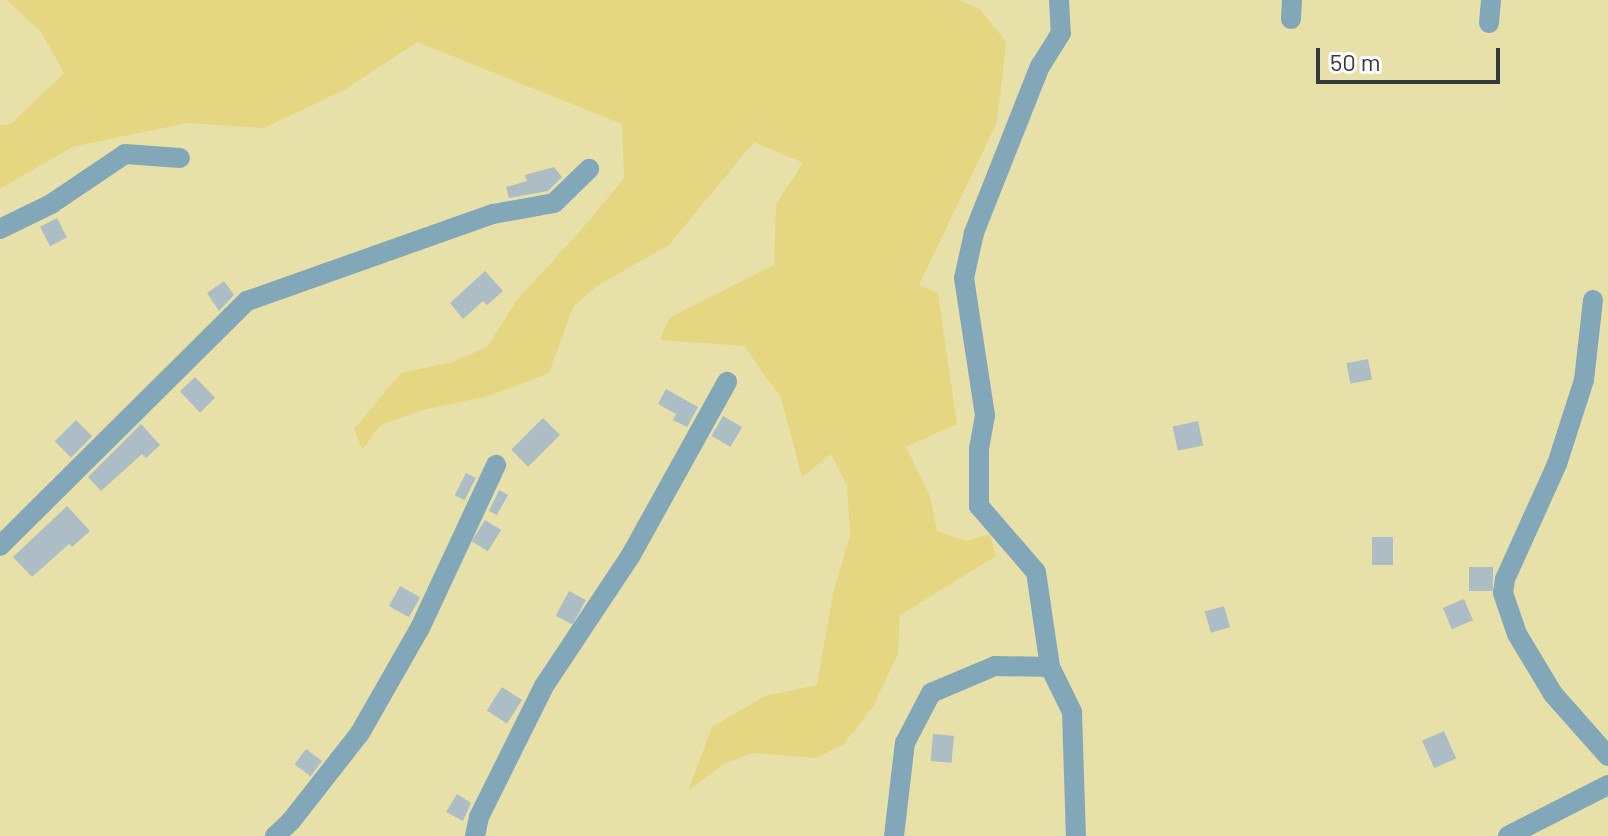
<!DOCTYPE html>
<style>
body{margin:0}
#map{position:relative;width:1608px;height:836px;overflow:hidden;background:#eef9fe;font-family:Barlow,sans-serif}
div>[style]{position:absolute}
.green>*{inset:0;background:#e8e0a9;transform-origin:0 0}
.water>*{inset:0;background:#e5d782}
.building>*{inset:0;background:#acbdc6;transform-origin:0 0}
.minor>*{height:20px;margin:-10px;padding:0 10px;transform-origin:10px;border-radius:10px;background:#82a7b9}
span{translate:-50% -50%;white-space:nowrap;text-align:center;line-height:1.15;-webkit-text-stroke:6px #fff;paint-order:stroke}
.scale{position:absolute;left:1316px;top:48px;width:184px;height:36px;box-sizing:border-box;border:4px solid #333a3d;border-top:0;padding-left:10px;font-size:24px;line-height:28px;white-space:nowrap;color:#333a3d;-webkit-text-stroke:6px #fff;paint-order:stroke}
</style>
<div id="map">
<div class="green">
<i style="left:0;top:0;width:1608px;height:836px"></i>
</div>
<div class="water">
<i style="clip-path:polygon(7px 0,958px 0,980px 9px,1006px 42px,997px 122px,919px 285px,938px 293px,957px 424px,906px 447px,930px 496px,937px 531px,966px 541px,990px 534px,996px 556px,900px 615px,898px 654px,874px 705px,843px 745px,816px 758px,753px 753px,725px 763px,688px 791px,712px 727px,765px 696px,817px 685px,833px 594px,850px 534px,847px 486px,831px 454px,802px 477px,781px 398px,744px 346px,660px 340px,669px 318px,774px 265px,776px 204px,803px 163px,754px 142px,669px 245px,597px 286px,573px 307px,549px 373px,489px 396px,423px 410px,381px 425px,362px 450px,354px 429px,401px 373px,453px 362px,487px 347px,517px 300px,589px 221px,624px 178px,622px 124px,417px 42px,344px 90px,264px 128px,187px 123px,72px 147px,0 189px,0 125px,11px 124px,64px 73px,41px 32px)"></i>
</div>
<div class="building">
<i style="clip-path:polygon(554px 167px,562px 177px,548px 191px,509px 198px,506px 187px,527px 181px,525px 175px)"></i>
<i style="left:57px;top:218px;width:22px;height:19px;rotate:63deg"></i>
<i style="clip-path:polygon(485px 271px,503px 291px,487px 305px,483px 301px,463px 319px,450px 303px)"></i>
<i style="clip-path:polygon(224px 281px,234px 295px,219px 311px,207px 293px)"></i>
<i style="left:1368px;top:359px;width:21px;height:22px;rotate:79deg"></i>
<i style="left:195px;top:377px;width:29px;height:21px;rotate:46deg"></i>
<i style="clip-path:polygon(666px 389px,698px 407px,687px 427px,673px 420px,676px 414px,658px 404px)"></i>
<i style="left:723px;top:416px;width:22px;height:23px;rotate:30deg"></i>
<i style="left:543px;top:418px;width:24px;height:45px;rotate:45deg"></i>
<i style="left:76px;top:420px;width:23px;height:30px;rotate:45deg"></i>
<i style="left:1198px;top:421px;width:25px;height:26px;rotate:78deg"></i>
<i style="clip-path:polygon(141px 424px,160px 445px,146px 458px,142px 454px,101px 491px,88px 477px)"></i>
<i style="left:466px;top:473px;width:11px;height:25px;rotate:27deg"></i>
<i style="clip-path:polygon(499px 490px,508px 495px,497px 515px,489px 511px)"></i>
<i style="clip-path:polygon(67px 506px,90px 531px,72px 547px,69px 544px,32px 577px,13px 557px)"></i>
<i style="left:485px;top:520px;width:19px;height:25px;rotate:32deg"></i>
<i style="left:1372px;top:537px;width:21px;height:28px"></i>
<i style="left:1469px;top:567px;width:24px;height:24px"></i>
<i style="left:400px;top:586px;width:23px;height:23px;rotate:29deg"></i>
<i style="left:569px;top:591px;width:19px;height:28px;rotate:28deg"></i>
<i style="left:1464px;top:599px;width:23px;height:23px;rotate:67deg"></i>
<i style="left:1224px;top:606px;width:22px;height:20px;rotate:74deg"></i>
<i style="left:502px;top:687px;width:24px;height:28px;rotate:33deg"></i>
<i style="left:1444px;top:731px;width:30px;height:24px;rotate:66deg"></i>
<i style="left:933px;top:734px;width:21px;height:27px;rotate:5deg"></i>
<i style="left:306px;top:749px;width:20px;height:19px;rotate:37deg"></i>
<i style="clip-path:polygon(457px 794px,471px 803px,463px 821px,446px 812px)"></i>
</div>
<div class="minor">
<i style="left:1059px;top:0;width:33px;rotate:87deg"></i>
<i style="left:1061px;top:33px;width:39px;rotate:122deg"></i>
<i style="left:1040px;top:66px;width:180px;rotate:111.6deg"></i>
<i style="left:974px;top:233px;width:46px;rotate:102.5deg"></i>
<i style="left:964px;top:278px;width:139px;rotate:81.3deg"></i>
<i style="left:985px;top:415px;width:35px;rotate:100deg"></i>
<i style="left:979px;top:449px;width:57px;rotate:90deg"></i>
<i style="left:979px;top:506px;width:87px;rotate:49.2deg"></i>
<i style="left:1036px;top:572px;width:96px;rotate:81.6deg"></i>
<i style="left:1050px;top:667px;width:50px;rotate:63.9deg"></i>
<i style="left:1072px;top:712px;width:124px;rotate:88.2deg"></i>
<i style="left:1291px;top:19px;width:19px;rotate:-87deg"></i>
<i style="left:1489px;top:23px;width:23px;rotate:-85deg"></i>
<i style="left:0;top:229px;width:57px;rotate:-26.1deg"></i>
<i style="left:51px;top:204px;width:89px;rotate:-34deg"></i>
<i style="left:125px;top:154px;width:55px;rotate:4.2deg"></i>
<i style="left:1593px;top:300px;width:81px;rotate:96.4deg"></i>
<i style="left:1584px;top:380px;width:88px;rotate:107.8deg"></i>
<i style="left:1557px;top:464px;width:126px;rotate:114.3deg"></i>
<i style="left:1505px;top:579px;width:14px;rotate:98deg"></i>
<i style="left:1503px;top:593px;width:43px;rotate:71.1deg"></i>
<i style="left:1517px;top:634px;width:70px;rotate:59deg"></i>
<i style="left:1553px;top:694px;width:83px;rotate:48.4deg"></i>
<i style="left:0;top:546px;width:348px;rotate:-44.8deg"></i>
<i style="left:247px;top:301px;width:261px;rotate:-19.5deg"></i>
<i style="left:493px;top:214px;width:62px;rotate:-10.2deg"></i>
<i style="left:554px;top:203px;width:49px;rotate:-44.2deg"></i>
<i style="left:275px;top:836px;width:22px;rotate:-43deg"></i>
<i style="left:291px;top:821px;width:112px;rotate:-51.9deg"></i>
<i style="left:360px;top:733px;width:121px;rotate:-60.3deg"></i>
<i style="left:420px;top:628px;width:180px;rotate:-65deg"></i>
<i style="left:475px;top:836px;width:19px;rotate:-78deg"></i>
<i style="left:479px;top:817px;width:146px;rotate:-63.6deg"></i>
<i style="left:544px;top:686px;width:157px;rotate:-56.4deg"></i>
<i style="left:631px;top:555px;width:198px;rotate:-61deg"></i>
<i style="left:894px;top:836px;width:94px;rotate:-83.3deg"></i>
<i style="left:905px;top:743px;width:56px;rotate:-62.5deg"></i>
<i style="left:931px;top:693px;width:69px;rotate:-22.9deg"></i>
<i style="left:995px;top:666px;width:55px;rotate:1deg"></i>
<i style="left:1508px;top:836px;width:112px;rotate:-27deg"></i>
</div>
<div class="scale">50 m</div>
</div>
